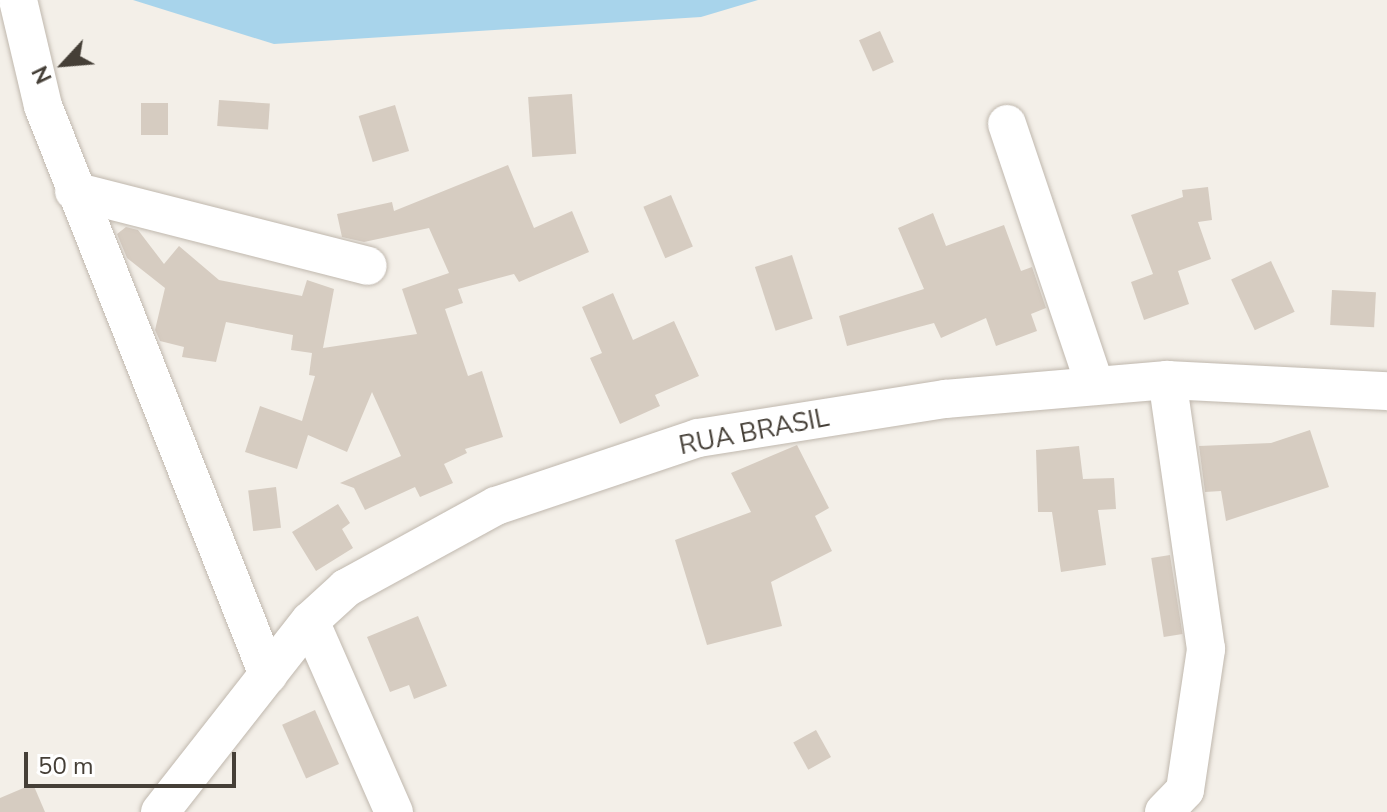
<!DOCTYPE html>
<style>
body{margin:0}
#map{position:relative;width:1387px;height:812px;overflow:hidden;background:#f3efe8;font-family:"Nunito Sans",sans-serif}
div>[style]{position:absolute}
.water>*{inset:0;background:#a8d4eb}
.building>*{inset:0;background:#d6ccc1;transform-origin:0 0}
.roads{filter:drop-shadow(0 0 2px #c0b8ae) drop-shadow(0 0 2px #c0b8ae)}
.minor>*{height:38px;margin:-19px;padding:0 19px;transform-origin:19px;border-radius:19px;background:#fff}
span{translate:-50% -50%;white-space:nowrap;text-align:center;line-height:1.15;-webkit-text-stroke:6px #fff;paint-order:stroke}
.street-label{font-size:26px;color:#453f37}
.north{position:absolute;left:24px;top:24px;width:80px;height:80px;-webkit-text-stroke:6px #fff;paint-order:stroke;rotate:244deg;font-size:22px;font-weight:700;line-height:32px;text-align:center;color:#453f37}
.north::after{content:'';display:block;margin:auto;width:28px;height:36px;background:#453f37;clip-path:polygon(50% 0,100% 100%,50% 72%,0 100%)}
.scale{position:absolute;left:24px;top:752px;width:212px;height:36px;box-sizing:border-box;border:4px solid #453f37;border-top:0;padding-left:10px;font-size:24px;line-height:28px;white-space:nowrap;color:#453f37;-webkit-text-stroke:6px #fff;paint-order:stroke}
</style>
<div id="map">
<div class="water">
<i style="clip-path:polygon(133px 0,758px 0,701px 17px,274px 44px)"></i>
</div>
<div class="building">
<i style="left:880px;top:31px;width:34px;height:23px;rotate:66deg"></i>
<i style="left:572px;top:94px;width:60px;height:44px;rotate:86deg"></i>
<i style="left:219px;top:100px;width:51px;height:26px;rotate:4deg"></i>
<i style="left:141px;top:103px;width:27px;height:32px"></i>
<i style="left:395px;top:105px;width:48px;height:38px;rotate:73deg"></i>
<i style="clip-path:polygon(508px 165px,534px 228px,572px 211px,589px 252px,519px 282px,514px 274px,458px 289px,463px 303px,445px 309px,468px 376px,482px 371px,503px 437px,465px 449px,467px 453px,444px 464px,453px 483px,420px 497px,415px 487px,365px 510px,354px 488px,340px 483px,401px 456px,372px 392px,347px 452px,308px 435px,297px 469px,245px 452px,260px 406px,302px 421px,315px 376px,309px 375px,312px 353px,291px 350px,293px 335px,226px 322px,216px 362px,182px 357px,184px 347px,160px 341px,155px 330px,165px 288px,127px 258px,117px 234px,126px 227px,138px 230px,164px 264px,179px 246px,219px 280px,302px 296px,307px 280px,334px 289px,323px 348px,417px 334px,402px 289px,449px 273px,429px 228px,364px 242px,342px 237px,337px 214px,392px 202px,394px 211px)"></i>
<i style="clip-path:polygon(1208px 187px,1212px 220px,1198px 222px,1211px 259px,1178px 271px,1189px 304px,1144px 320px,1131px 282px,1153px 274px,1131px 215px,1183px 197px,1182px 190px)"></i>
<i style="left:671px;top:195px;width:56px;height:30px;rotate:67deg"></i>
<i style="clip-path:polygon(933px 213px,946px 246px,1004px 225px,1021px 271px,1032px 267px,1046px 308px,1031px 314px,1037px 331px,996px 346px,986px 318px,941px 338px,934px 323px,847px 346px,839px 316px,924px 289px,898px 228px)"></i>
<i style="left:792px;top:255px;width:67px;height:39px;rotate:72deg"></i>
<i style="left:1271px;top:261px;width:56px;height:44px;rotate:65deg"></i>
<i style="left:1332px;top:290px;width:44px;height:35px;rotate:3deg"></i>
<i style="clip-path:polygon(613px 293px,633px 340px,674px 321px,699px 376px,655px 395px,660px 406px,620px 424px,590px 358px,602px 353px,582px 307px)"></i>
<i style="clip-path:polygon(1310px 430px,1329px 487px,1226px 521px,1221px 491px,1205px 492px,1199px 446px,1271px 443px)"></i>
<i style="clip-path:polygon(797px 445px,829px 508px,815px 516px,832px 551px,771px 582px,782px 626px,707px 645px,675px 540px,751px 512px,731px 473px)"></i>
<i style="clip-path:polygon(1079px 446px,1083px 479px,1114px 478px,1116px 509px,1098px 510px,1106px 565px,1061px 572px,1052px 512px,1038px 512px,1036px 450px)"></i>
<i style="left:276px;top:487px;width:41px;height:28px;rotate:83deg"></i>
<i style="clip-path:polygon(338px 504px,350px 523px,342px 529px,353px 548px,316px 571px,292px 532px)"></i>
<i style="left:1170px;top:555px;width:80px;height:19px;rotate:81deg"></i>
<i style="clip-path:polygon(418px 616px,447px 686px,414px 699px,409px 685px,390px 692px,367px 637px)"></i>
<i style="left:315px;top:710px;width:59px;height:36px;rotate:66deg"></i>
<i style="left:816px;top:730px;width:31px;height:26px;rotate:61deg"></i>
<i style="clip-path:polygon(33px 784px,45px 812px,0 812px,0 798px)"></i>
</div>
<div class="roads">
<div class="minor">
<i style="left:18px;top:0;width:109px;rotate:76.7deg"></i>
<i style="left:43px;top:106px;width:612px;rotate:68.42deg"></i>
<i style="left:1007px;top:124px;width:276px;rotate:71.4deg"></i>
<i style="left:74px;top:191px;width:303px;rotate:14.3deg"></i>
<i style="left:310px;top:621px;width:209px;rotate:66.3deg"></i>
<i style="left:160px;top:812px;width:243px;rotate:-51.9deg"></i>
<i style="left:310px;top:621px;width:49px;rotate:-42.5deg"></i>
<i style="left:346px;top:588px;width:171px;rotate:-28.7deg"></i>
<i style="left:496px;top:506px;width:213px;rotate:-18.6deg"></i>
<i style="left:698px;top:438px;width:250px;rotate:-9deg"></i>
<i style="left:945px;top:399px;width:223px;rotate:-4.9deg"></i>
<i style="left:1167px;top:380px;width:220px;rotate:2.9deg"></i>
<i style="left:1164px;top:812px;width:30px;rotate:-46deg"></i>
<i style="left:1185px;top:790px;width:143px;rotate:-81.5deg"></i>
<i style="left:1206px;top:649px;width:272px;rotate:-98.2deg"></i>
</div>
</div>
<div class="street-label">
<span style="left:754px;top:432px;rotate:-11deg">RUA BRASIL</span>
</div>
<div class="north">N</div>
<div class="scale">50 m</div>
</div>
